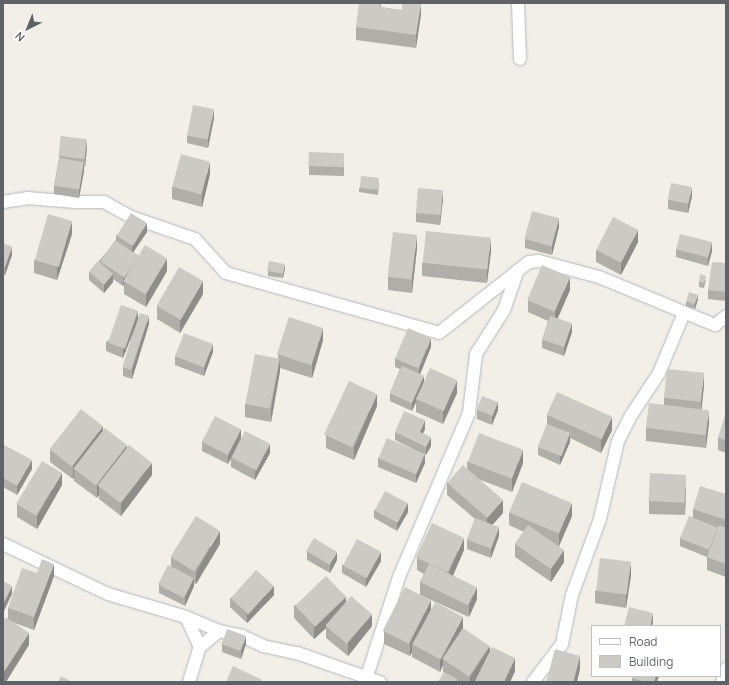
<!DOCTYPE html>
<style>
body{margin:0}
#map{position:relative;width:729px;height:685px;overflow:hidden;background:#f1efe8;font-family:Manrope,sans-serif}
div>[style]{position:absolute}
.roads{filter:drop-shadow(0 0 1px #b5b8bc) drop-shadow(0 0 1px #b5b8bc)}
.street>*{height:12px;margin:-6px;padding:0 6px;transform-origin:6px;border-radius:6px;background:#fff}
.wall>*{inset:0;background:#afaea9}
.shaded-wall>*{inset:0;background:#8f8d8a}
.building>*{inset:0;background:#cccac5;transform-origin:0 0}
span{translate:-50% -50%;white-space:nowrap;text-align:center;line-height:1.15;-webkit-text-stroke:3.5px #fff;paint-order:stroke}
.frame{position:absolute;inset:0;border:4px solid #5f6368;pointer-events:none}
.legend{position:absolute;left:591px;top:625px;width:130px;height:52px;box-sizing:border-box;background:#fff;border:1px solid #bfc1c3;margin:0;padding:5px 7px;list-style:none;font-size:12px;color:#5f6368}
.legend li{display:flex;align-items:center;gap:8px;height:20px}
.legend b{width:20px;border:1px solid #bfc1c3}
.north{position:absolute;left:8px;top:8px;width:40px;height:40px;-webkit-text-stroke:3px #fff;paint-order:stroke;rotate:223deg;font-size:11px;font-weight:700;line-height:16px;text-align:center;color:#5f6368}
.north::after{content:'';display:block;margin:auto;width:14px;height:18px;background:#5f6368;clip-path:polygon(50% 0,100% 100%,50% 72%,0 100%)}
</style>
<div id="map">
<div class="roads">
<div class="street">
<i style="left:518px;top:3px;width:56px;rotate:88deg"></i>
<i style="left:3px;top:202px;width:24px;rotate:-9deg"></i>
<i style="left:27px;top:198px;width:49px;rotate:4.7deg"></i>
<i style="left:76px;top:202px;width:28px"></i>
<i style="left:104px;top:202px;width:31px;rotate:29deg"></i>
<i style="left:131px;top:217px;width:68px;rotate:19deg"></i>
<i style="left:195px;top:239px;width:46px;rotate:47.6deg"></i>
<i style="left:226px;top:273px;width:221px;rotate:15.7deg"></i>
<i style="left:439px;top:333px;width:115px;rotate:-38.3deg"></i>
<i style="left:529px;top:262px;width:10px;rotate:-6deg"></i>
<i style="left:539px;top:261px;width:62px;rotate:14.9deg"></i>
<i style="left:599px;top:277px;width:126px;rotate:22.5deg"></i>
<i style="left:715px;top:325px;width:14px;rotate:-39deg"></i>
<i style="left:3px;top:544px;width:116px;rotate:25.5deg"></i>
<i style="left:108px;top:594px;width:81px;rotate:16.4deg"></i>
<i style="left:186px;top:617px;width:36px;rotate:23deg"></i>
<i style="left:219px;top:631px;width:24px;rotate:12deg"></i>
<i style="left:242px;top:636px;width:23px;rotate:25deg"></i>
<i style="left:263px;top:646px;width:35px;rotate:12deg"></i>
<i style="left:297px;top:653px;width:88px;rotate:19.3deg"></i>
<i style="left:186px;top:617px;width:33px;rotate:65deg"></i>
<i style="left:367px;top:676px;width:104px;rotate:-72.1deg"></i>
<i style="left:399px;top:577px;width:178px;rotate:-66.9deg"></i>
<i style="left:469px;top:413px;width:59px;rotate:-83.2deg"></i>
<i style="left:476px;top:354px;width:52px;rotate:-57.5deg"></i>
<i style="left:504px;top:310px;width:42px;rotate:-70.7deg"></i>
<i style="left:189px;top:682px;width:37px;rotate:-73deg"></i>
<i style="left:200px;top:647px;width:25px;rotate:-40deg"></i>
<i style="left:533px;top:682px;width:48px;rotate:-52.7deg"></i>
<i style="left:562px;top:644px;width:50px;rotate:-78.5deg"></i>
<i style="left:572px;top:595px;width:81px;rotate:-69.8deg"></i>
<i style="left:600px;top:519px;width:80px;rotate:-77deg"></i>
<i style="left:618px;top:441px;width:30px;rotate:-63deg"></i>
<i style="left:632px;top:414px;width:49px;rotate:-56.6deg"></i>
<i style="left:659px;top:373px;width:65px;rotate:-67.4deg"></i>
<i style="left:722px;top:682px;width:14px;rotate:-73deg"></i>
</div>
</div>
<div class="wall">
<i style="clip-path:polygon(381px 3px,381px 7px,421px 14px,416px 48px,356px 40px,356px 27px)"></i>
<i style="clip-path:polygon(214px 118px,208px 148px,187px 143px,187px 135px)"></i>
<i style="clip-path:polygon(61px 136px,87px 147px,85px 167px,84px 167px,84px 171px,79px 198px,54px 194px,54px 186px,59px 158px)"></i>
<i style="clip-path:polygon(344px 162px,344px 176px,309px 175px,309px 166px)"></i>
<i style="clip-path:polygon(210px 174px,202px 207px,172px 199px,172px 187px)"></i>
<i style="clip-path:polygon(379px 182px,378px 195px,359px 192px,359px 188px)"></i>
<i style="clip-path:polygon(692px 196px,688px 213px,668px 209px,668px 200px)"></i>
<i style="clip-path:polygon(443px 199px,440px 225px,416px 222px,416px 213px)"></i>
<i style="clip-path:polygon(559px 227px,552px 255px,525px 248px,525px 239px)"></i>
<i style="clip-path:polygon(147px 232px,133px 252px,139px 256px,167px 271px,146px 307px,124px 294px,124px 285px,123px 286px,113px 279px,113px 282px,104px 293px,89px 280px,89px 272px,99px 263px,99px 261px,116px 241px,116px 235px)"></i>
<i style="clip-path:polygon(72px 234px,57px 280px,34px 273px,34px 260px)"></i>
<i style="clip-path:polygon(638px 242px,621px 275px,596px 262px,596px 250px)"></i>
<i style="clip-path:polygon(3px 243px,12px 255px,5px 275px,4px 275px,4px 281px,3px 282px)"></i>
<i style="clip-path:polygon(417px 248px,412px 293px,388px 290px,388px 277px)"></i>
<i style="clip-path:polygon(676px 249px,712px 251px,708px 266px,676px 257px)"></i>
<i style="clip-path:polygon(491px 251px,487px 283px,422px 276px,422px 263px)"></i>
<i style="clip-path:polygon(726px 263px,726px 301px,708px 299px,708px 290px)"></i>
<i style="clip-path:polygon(285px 268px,283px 278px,268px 276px,268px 271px)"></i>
<i style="clip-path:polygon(706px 280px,704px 288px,699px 287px,699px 282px)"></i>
<i style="clip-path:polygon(570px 290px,558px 318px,572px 332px,564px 356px,542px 348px,542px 340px,548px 321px,528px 312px,528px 300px)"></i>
<i style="clip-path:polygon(203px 294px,180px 333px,157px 319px,157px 306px)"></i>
<i style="clip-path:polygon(698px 299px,695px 309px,686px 306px,686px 302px)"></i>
<i style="clip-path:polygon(138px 317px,149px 324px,132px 379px,123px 376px,123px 367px,134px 329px,123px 358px,106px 351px,106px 342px)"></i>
<i style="clip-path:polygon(323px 340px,312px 378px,280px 368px,280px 371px,271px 422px,245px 417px,245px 404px,278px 358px,278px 354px)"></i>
<i style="clip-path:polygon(431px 347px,420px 374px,424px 382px,457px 393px,443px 424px,416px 412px,416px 402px,412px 411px,390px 401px,390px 393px,400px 369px,395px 367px,395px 358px)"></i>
<i style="clip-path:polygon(213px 352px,204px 376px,175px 365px,175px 356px)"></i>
<i style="clip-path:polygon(704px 386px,701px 409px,709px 423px,706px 448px,646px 441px,646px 428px,664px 405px,664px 398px)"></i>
<i style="clip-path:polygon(377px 406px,354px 460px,326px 448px,326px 435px)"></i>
<i style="clip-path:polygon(477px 410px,498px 410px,492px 425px,477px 419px)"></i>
<i style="clip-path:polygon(547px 415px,612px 430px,601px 453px,570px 438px,570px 442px,560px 465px,538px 455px,538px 447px,547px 424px)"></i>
<i style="clip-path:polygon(726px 415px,726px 453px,718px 450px,718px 438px)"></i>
<i style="clip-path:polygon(425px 429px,423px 433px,431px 446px,426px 455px,425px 454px,425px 463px,416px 483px,378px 467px,378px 458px,415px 450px,395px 440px,395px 432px)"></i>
<i style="clip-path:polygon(103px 430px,127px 448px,152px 475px,121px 516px,99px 499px,99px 495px,97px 498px,74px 481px,74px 477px,73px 479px,50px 462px,50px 449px)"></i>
<i style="clip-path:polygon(241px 438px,270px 453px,255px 480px,231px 467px,231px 459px,228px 464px,202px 451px,202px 442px)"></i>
<i style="clip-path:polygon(3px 447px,32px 469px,17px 495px,3px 487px)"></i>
<i style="clip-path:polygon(467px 462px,523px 463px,512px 492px,478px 479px,503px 513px,492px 525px,499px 536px,491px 558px,467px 549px,467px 540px,475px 519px,447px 495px,447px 483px,467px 469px)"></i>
<i style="clip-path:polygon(62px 485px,37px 529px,17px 517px,17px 504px)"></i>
<i style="clip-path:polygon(686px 487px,685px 515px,649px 514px,649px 501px)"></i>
<i style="clip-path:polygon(726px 494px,726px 577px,707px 570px,707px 557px,680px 546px,680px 538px,693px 518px,693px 509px)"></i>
<i style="clip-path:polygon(374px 510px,408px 512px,397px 531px,374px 518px)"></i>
<i style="clip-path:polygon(509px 512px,572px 516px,559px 546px,564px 562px,551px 582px,515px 557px,515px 544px,524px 532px,509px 525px)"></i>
<i style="clip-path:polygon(220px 544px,196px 584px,194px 583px,194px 586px,185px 606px,159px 593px,159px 585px,171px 567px,171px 557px)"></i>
<i style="clip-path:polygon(464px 550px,453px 575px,477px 599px,469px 617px,420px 595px,420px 582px,424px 574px,417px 570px,417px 558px)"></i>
<i style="clip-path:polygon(307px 551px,337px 560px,330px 573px,307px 560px)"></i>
<i style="clip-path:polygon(381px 561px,366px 587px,342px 573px,342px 565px)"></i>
<i style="clip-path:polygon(37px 573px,54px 576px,34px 630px,12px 622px,29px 645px,8px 619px,8px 608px)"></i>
<i style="clip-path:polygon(631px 575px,626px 608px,595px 603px,595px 591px)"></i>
<i style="clip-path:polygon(274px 595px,247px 623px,230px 607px,230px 598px)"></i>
<i style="clip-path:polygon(346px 602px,372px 626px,348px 656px,326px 638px,326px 628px,314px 639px,294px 618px,294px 605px)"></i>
<i style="clip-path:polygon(431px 610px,463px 629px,490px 650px,515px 671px,510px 682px,459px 682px,457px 680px,457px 682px,443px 672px,443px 665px,440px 672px,412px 657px,412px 652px,410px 656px,384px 644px,384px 631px)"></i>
<i style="clip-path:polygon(222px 644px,246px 644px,241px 659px,222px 652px)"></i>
<i style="clip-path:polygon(659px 676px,657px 682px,632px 682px,632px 678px)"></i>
</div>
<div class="shaded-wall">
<i style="clip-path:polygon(421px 3px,421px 14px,416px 48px,416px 35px)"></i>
<i style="clip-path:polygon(214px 109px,214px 118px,208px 148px,208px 139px)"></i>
<i style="clip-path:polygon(87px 139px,87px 147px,85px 167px,85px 158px)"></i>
<i style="clip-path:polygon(84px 162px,84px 171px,79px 198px,79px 190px)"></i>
<i style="clip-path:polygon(210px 162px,210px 174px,202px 207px,202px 194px)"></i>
<i style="clip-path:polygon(692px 187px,692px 196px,688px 213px,688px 205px)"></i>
<i style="clip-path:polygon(443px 190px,443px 199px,440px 225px,440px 216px)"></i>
<i style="clip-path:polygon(559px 218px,559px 227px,552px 255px,552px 246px)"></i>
<i style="clip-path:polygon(72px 221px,72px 234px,57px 280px,57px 268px)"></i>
<i style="clip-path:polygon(147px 223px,147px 232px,132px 254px,132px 245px)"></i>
<i style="clip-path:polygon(638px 230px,638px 242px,621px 275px,621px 262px)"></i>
<i style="clip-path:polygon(417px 235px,417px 248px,412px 293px,412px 280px)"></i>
<i style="clip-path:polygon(491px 238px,491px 251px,487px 283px,487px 271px)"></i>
<i style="clip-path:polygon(712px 242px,712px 251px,708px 266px,708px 257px)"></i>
<i style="clip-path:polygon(12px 247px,12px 255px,5px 275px,5px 267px)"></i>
<i style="clip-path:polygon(139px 256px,124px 281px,124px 285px,123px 286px,123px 278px)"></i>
<i style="clip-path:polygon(167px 258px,167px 271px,146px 307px,146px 294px)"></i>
<i style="clip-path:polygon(285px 264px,285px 268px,283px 278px,283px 274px)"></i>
<i style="clip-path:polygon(113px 274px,113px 282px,104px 293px,104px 284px)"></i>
<i style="clip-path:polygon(570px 277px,570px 290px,555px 324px,555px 311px)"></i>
<i style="clip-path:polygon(203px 281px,203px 294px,180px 333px,180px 320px)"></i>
<i style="clip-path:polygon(698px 295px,698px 299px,695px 309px,695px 304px)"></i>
<i style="clip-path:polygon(138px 311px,138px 320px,123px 358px,123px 349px)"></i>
<i style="clip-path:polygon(149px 316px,149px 324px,132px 379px,132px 370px)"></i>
<i style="clip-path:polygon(572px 323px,572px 332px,564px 356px,564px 347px)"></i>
<i style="clip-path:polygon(323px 328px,323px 340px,312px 378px,312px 365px)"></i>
<i style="clip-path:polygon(431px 338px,431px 347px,419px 377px,419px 369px)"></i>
<i style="clip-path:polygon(213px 344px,213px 352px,204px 376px,204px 367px)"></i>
<i style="clip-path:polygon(280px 359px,280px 371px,271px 422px,271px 409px)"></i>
<i style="clip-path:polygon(704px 373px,704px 386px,701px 415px,701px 402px)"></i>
<i style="clip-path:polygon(424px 376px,424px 384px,416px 399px,416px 402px,412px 411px,412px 403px)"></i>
<i style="clip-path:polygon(457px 380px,457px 393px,443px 424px,443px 411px)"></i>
<i style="clip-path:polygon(377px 394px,377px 406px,354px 460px,354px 447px)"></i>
<i style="clip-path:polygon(498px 402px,498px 410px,492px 425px,492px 416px)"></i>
<i style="clip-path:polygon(709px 410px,709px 423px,706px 448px,706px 436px)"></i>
<i style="clip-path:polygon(612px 417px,612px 430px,601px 453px,601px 440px)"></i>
<i style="clip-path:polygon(425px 420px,425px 429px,420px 440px,420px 432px)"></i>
<i style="clip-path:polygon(103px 426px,103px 439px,74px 468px,74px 477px,73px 479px,73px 466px)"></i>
<i style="clip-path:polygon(241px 429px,241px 438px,228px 464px,228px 456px)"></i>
<i style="clip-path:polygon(570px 433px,570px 442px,560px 465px,560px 456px)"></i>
<i style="clip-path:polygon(431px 437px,431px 446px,426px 455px,426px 447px)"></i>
<i style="clip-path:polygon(270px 444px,270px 453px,255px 480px,255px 471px)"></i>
<i style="clip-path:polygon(127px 445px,127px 457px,99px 486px,99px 495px,97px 498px,97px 485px)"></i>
<i style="clip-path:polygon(523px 450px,523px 463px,512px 492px,512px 479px)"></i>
<i style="clip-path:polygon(425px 454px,425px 463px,416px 483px,416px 474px)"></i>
<i style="clip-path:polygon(32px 460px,32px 469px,17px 495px,17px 486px)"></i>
<i style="clip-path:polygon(152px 463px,152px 475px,121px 516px,121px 503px)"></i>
<i style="clip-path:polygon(62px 473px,62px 485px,37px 529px,37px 516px)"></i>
<i style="clip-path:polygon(686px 475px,686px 487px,685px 515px,685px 503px)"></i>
<i style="clip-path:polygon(503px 500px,503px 513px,487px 531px,487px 518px)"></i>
<i style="clip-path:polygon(408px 503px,408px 512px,397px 531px,397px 522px)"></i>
<i style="clip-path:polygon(572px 503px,572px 516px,559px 546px,559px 534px)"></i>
<i style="clip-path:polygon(499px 527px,499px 536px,491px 558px,491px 549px)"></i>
<i style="clip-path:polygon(220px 531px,220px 544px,196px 584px,196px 572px)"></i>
<i style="clip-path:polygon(464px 538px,464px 550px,449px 585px,449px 572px)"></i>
<i style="clip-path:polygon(564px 550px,564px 562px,551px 582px,551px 569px)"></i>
<i style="clip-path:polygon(337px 552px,337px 560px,330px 573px,330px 565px)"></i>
<i style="clip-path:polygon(381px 552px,381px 561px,366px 587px,366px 578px)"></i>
<i style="clip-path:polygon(631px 562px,631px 575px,626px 608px,626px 595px)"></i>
<i style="clip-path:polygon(54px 564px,54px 576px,34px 630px,34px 617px)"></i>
<i style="clip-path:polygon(194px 578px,194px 586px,185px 606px,185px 597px)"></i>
<i style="clip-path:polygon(12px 586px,12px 594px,3px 613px,3px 604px)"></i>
<i style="clip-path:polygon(274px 586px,274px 595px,247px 623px,247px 615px)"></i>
<i style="clip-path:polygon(477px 587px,477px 599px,469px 617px,469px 605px)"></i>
<i style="clip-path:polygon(346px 597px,346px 610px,326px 626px,326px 628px,314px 639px,314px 627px)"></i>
<i style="clip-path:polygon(431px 600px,431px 612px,412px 644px,412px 652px,410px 656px,410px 643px)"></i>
<i style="clip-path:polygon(653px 613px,653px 622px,652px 626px,650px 626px)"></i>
<i style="clip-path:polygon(372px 614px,372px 626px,348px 656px,348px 643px)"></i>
<i style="clip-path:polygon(463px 617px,463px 630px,443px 659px,443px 665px,440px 672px,440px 659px)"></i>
<i style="clip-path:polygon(29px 633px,29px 645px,6px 682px,3px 682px,3px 673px)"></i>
<i style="clip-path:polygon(246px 636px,246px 644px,241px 659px,241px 650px)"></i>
<i style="clip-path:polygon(490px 646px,490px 659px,475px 682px,470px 682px,470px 677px)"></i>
<i style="clip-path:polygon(580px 656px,580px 669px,577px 682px,573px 682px)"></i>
<i style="clip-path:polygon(515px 658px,515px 671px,510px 682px,504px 682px)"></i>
<i style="clip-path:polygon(656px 676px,659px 676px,657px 682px,654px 682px)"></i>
</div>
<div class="building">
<i style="clip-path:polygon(359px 3px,380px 3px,380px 7px,402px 10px,402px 3px,421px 3px,416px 35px,356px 27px)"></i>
<i style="left:193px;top:105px;width:21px;height:31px;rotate:11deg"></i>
<i style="left:61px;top:136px;width:26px;height:20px;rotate:7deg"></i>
<i style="left:309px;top:152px;width:35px;height:14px;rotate:2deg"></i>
<i style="left:181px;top:154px;width:30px;height:34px;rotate:15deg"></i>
<i style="left:59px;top:158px;width:25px;height:28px;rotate:9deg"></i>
<i style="left:361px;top:176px;width:18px;height:12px;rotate:6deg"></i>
<i style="left:671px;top:183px;width:21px;height:17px;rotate:11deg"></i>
<i style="left:418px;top:188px;width:25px;height:25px;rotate:5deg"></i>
<i style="left:532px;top:211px;width:28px;height:29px;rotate:15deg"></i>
<i style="left:131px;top:213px;width:19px;height:27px;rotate:32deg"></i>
<i style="left:48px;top:214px;width:25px;height:48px;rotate:16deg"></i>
<i style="left:613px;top:217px;width:28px;height:37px;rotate:27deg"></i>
<i style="left:426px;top:231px;width:65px;height:32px;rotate:6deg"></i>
<i style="left:393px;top:232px;width:24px;height:45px;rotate:7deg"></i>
<i style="left:680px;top:234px;width:33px;height:16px;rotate:14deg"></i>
<i style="left:115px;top:240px;width:29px;height:26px;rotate:34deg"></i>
<i style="clip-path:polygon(3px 243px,12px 247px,5px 267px,3px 266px)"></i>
<i style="left:145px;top:245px;width:26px;height:42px;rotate:31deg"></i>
<i style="left:98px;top:261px;width:20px;height:14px;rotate:41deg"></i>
<i style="left:269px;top:261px;width:16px;height:10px;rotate:11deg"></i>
<i style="clip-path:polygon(712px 262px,726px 263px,726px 292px,708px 290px)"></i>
<i style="left:542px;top:265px;width:30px;height:38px;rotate:23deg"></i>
<i style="left:179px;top:267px;width:28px;height:45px;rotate:30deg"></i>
<i style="clip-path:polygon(700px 274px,706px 276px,704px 283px,699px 282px)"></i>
<i style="left:689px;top:292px;width:9px;height:10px;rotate:18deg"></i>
<i style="left:121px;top:305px;width:18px;height:40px;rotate:19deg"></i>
<i style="left:140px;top:313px;width:9px;height:57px;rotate:18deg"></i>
<i style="left:550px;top:316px;width:23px;height:25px;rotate:18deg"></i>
<i style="left:289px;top:317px;width:36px;height:39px;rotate:18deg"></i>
<i style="left:408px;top:328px;width:25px;height:33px;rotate:23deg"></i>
<i style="left:184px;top:333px;width:31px;height:25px;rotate:21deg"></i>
<i style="left:255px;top:354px;width:25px;height:51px;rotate:11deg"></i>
<i style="left:402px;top:366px;width:24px;height:30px;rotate:24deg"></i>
<i style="left:430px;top:368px;width:30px;height:34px;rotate:24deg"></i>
<i style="left:667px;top:369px;width:37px;height:29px;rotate:6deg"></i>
<i style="left:349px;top:381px;width:31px;height:59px;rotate:25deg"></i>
<i style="left:557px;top:392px;width:60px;height:25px;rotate:24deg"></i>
<i style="left:482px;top:396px;width:17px;height:15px;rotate:21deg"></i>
<i style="left:649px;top:403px;width:60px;height:25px;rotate:7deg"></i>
<i style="left:81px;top:409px;width:28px;height:51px;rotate:38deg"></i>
<i style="clip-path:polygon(404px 411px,425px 420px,420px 432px,431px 437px,426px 447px,395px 432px)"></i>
<i style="clip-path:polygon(725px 415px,726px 415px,726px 440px,718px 438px)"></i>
<i style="left:215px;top:416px;width:29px;height:29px;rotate:27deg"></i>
<i style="left:547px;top:424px;width:25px;height:25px;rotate:21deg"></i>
<i style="left:105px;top:428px;width:28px;height:51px;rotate:38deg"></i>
<i style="left:245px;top:431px;width:28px;height:30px;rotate:27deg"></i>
<i style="left:479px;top:433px;width:47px;height:31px;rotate:21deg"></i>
<i style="left:387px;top:438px;width:41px;height:22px;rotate:23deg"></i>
<i style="clip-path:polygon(4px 445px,32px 460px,17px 486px,3px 478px,3px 447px)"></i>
<i style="left:129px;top:445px;width:29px;height:51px;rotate:38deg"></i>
<i style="left:42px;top:461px;width:23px;height:50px;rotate:31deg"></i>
<i style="left:463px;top:465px;width:53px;height:24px;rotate:41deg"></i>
<i style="left:650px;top:473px;width:36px;height:28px;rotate:3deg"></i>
<i style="left:522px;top:482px;width:54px;height:33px;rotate:23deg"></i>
<i style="clip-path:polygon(700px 486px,726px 494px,726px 520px,693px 509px)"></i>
<i style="left:385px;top:491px;width:26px;height:22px;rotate:28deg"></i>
<i style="left:196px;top:516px;width:28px;height:48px;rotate:32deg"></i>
<i style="left:689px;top:516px;width:31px;height:24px;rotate:22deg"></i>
<i style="left:475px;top:518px;width:26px;height:23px;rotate:21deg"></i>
<i style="left:432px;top:523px;width:35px;height:38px;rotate:25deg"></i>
<i style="left:528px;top:525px;width:44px;height:23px;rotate:35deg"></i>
<i style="clip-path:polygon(719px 525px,726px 528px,726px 564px,707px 557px)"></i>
<i style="left:314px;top:538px;width:27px;height:15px;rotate:31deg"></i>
<i style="left:357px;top:539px;width:27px;height:30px;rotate:28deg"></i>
<i style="left:600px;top:558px;width:31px;height:33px;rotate:7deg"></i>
<i style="clip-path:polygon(42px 559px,54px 564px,34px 617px,8px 608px,22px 568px,37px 573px)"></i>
<i style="left:429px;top:564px;width:53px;height:20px;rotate:26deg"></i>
<i style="left:168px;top:565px;width:29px;height:22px;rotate:27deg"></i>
<i style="left:256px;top:570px;width:24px;height:38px;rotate:42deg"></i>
<i style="left:326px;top:576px;width:29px;height:43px;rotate:46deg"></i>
<i style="clip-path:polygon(3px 581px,12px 586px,3px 604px)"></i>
<i style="left:405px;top:587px;width:29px;height:49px;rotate:27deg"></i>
<i style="left:351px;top:596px;width:28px;height:39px;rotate:41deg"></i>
<i style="left:435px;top:602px;width:32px;height:48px;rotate:28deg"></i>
<i style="clip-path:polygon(629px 607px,653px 613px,650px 626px,624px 626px)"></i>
<i style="clip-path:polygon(6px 617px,29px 633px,3px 673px,3px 622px)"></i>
<i style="left:463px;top:628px;width:32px;height:37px;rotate:34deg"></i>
<i style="left:227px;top:629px;width:20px;height:16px;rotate:20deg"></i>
<i style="clip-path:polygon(492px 647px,515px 658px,504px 682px,476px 682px,475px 681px)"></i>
<i style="clip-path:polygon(555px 649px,580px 656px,573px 682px,546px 682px)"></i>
<i style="clip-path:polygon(233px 666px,262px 680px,261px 682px,226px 682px)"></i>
<i style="clip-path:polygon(444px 672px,457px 679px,455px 682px,438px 682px)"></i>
<i style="clip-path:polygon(61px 676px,72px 682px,58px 682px)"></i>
<i style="clip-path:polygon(633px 676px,656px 676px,654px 682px,645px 682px,632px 678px)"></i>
</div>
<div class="frame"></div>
<ul class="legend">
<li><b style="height:5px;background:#fff"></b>Road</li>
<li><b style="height:11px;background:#cccac5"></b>Building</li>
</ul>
<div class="north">N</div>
</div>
